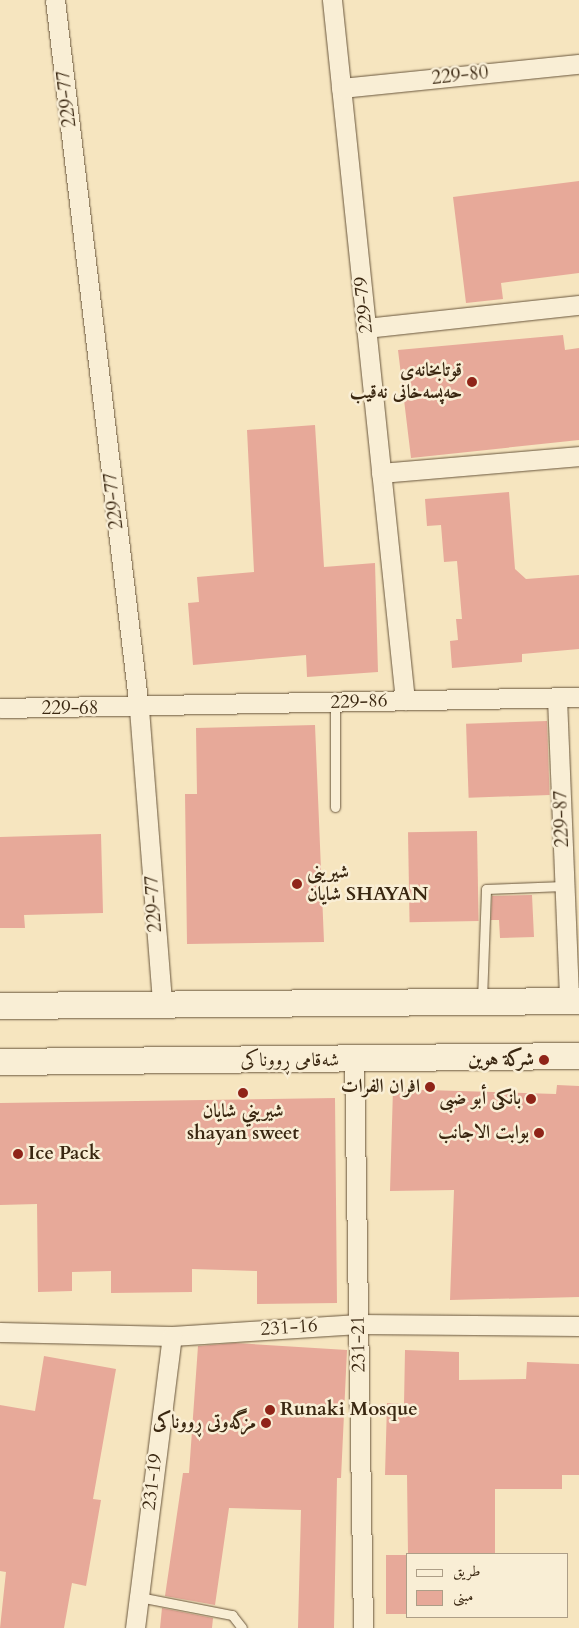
<!DOCTYPE html>
<meta charset="utf-8">
<style>
body{margin:0}
#map{position:relative;width:579px;height:1628px;overflow:hidden;background:#f6e5bf;font-family:Cardo,Amiri,serif}
div>[style]{position:absolute}
.building>*{inset:0;background:#e7a999;transform-origin:0 0}
.roads{filter:drop-shadow(0 0 1px #69563c) drop-shadow(0 0 1px #69563c)}
.service>*{height:9px;margin:-4.5px;padding:0 4.5px;transform-origin:4.5px;border-radius:4.5px;background:#f9eed5}
.minor>*{height:19px;margin:-9.5px;padding:0 9.5px;transform-origin:9.5px;border-radius:9.5px;background:#f9eed5}
.secondary>*{height:26px;margin:-13px;padding:0 13px;transform-origin:13px;border-radius:13px;background:#f9eed5}
.dots>*{width:14px;height:14px;translate:-50% -50%;box-sizing:border-box;border:2px solid #f9eed5;border-radius:50%}
span{translate:-50% -50%;white-space:nowrap;text-align:center;line-height:1.15;-webkit-text-stroke:5px #f9eed5;paint-order:stroke}
.street-label{font-size:19px;color:#3a2711}
.poi-label{font-size:19px;color:#3a2711;font-weight:700}
.right{translate:-100% -50%;text-align:right}
.left{translate:0 -50%;text-align:left}
.legend{position:absolute;left:406px;top:1553px;width:162px;height:65px;box-sizing:border-box;background:#f9eed5;border:1px solid #ad9e87;margin:0;padding:6px 9px;list-style:none;font-size:15px;color:#3a2711}
.legend li{display:flex;align-items:center;gap:10px;height:25px}
.legend b{width:25px;border:1px solid #ad9e87}
</style>
<div id="map">
<div class="building">
<i style="clip-path:polygon(579px 181px,579px 273px,501px 283px,503px 299px,466px 303px,453px 197px)"></i>
<i style="clip-path:polygon(563px 335px,565px 350px,579px 348px,579px 440px,411px 458px,398px 350px)"></i>
<i style="clip-path:polygon(315px 425px,324px 567px,375px 563px,378px 672px,307px 677px,306px 655px,193px 665px,188px 603px,199px 602px,197px 577px,254px 572px,247px 430px)"></i>
<i style="clip-path:polygon(509px 492px,515px 569px,526px 579px,579px 575px,579px 649px,522px 654px,522px 662px,452px 668px,450px 641px,458px 640px,456px 619px,462px 619px,457px 561px,444px 562px,441px 525px,427px 526px,425px 499px)"></i>
<i style="left:547px;top:721px;width:74px;height:81px;rotate:88deg"></i>
<i style="clip-path:polygon(315px 725px,324px 942px,187px 944px,185px 794px,197px 794px,196px 728px)"></i>
<i style="left:477px;top:831px;width:90px;height:69px;rotate:89deg"></i>
<i style="clip-path:polygon(101px 834px,103px 913px,24px 915px,25px 928px,0 928px,0 837px)"></i>
<i style="clip-path:polygon(532px 895px,534px 937px,500px 938px,499px 920px,491px 920px,492px 896px)"></i>
<i style="clip-path:polygon(557px 1085px,579px 1086px,579px 1297px,450px 1300px,454px 1190px,390px 1191px,393px 1089px,556px 1094px)"></i>
<i style="clip-path:polygon(335px 1098px,337px 1303px,257px 1304px,257px 1271px,192px 1269px,192px 1292px,111px 1293px,111px 1271px,72px 1272px,72px 1291px,38px 1292px,37px 1204px,0 1205px,0 1103px)"></i>
<i style="clip-path:polygon(235px 1343px,347px 1350px,341px 1478px,337px 1478px,334px 1628px,298px 1628px,301px 1510px,229px 1508px,215px 1605px,165px 1596px,183px 1473px,189px 1473px,198px 1346px)"></i>
<i style="clip-path:polygon(405px 1350px,459px 1352px,459px 1380px,526px 1379px,527px 1362px,579px 1364px,579px 1475px,562px 1475px,562px 1489px,495px 1489px,495px 1554px,408px 1554px,407px 1475px,385px 1475px,387px 1403px,404px 1404px)"></i>
<i style="clip-path:polygon(44px 1356px,116px 1369px,93px 1499px,101px 1500px,86px 1586px,72px 1583px,64px 1628px,0 1628px,6px 1572px,0 1571px,0 1405px,35px 1411px)"></i>
<i style="left:408px;top:1555px;width:59px;height:22px;rotate:90deg"></i>
<i style="clip-path:polygon(162px 1608px,213px 1618px,212px 1628px,160px 1628px)"></i>
</div>
<div class="roads">
<div class="service">
<i style="left:335px;top:703px;width:104px;rotate:90deg"></i>
<i style="left:482px;top:999px;width:110px;rotate:-87.9deg"></i>
<i style="left:486px;top:889px;width:78px;rotate:-2.2deg"></i>
<i style="left:139px;top:1597px;width:95px;rotate:11deg"></i>
<i style="left:232px;top:1615px;width:16px;rotate:52deg"></i>
</div>
<div class="minor">
<i style="left:55px;top:0;width:714px;rotate:83.24deg"></i>
<i style="left:139px;top:709px;width:296px;rotate:85.5deg"></i>
<i style="left:332px;top:0;width:704px;rotate:84.05deg"></i>
<i style="left:341px;top:88px;width:239px;rotate:-5.8deg"></i>
<i style="left:366px;top:328px;width:214px;rotate:-6.2deg"></i>
<i style="left:381px;top:473px;width:199px;rotate:-4.9deg"></i>
<i style="left:557px;top:698px;width:303px;rotate:87.7deg"></i>
<i style="left:0;top:708px;width:579px;rotate:-1.09deg"></i>
<i style="left:354px;top:1061px;width:567px;rotate:89.09deg"></i>
<i style="left:0;top:1332px;width:172px;rotate:1.3deg"></i>
<i style="left:172px;top:1336px;width:187px;rotate:-3.7deg"></i>
<i style="left:359px;top:1324px;width:220px;rotate:0.5deg"></i>
<i style="left:135px;top:1628px;width:294px;rotate:-82.8deg"></i>
</div>
<div class="secondary">
<i style="left:0;top:1006px;width:579px;rotate:-0.49deg"></i>
<i style="left:0;top:1062px;width:579px;rotate:-0.59deg"></i>
</div>
</div>
<div class="dots">
<i style="left:472px;top:382px;background:#8f2418"></i>
<i style="left:297px;top:884px;background:#8f2418"></i>
<i style="left:544px;top:1060px;background:#8f2418"></i>
<i style="left:430px;top:1087px;background:#8f2418"></i>
<i style="left:243px;top:1093px;background:#8f2418"></i>
<i style="left:531px;top:1099px;background:#8f2418"></i>
<i style="left:539px;top:1133px;background:#8f2418"></i>
<i style="left:18px;top:1154px;background:#8f2418"></i>
<i style="left:270px;top:1410px;background:#8f2418"></i>
<i style="left:266px;top:1423px;background:#8f2418"></i>
</div>
<div class="street-label">
<span style="left:460px;top:76px;rotate:-6deg">229-80</span>
<span style="left:67px;top:99px;rotate:-97deg">229-77</span>
<span style="left:364px;top:305px;rotate:-96deg">229-79</span>
<span style="left:114px;top:501px;rotate:-97deg">229-77</span>
<span style="left:359px;top:702px;rotate:-2deg">229-86</span>
<span style="left:70px;top:709px">229-68</span>
<span style="left:562px;top:819px;rotate:-92deg">229-87</span>
<span style="left:154px;top:904px;rotate:-94deg">229-77</span>
<span style="left:290px;top:1061px">شەقامی ڕووناکی</span>
<span style="left:289px;top:1328px;rotate:-4deg">231-16</span>
<span style="left:359px;top:1344px;rotate:-91deg">231-21</span>
<span style="left:153px;top:1482px;rotate:-83deg">231-19</span>
</div>
<div class="poi-label">
<span class="right" style="left:462px;top:382px">قوتابخانەی<br>حەپسەخانی نەقیب</span>
<span class="left" style="left:307px;top:884px">شيرينى<br>شايان SHAYAN</span>
<span class="right" style="left:534px;top:1060px">شركة هوين</span>
<span class="right" style="left:420px;top:1087px">افران الفرات</span>
<span class="right" style="left:521px;top:1099px">بانكى أبو ضبى</span>
<span style="left:243px;top:1123px">شيريني شايان<br>shayan sweet</span>
<span class="right" style="left:529px;top:1133px">بوابت الاجانب</span>
<span class="left" style="left:28px;top:1154px">Ice Pack</span>
<span class="left" style="left:280px;top:1410px">Runaki Mosque</span>
<span class="right" style="left:256px;top:1423px">مزگەوتی ڕووناکی</span>
</div>
<ul class="legend">
<li><b style="height:6px;background:#f9eed5"></b>طريق</li>
<li><b style="height:14px;background:#e7a999"></b>مبنى</li>
</ul>
</div>
